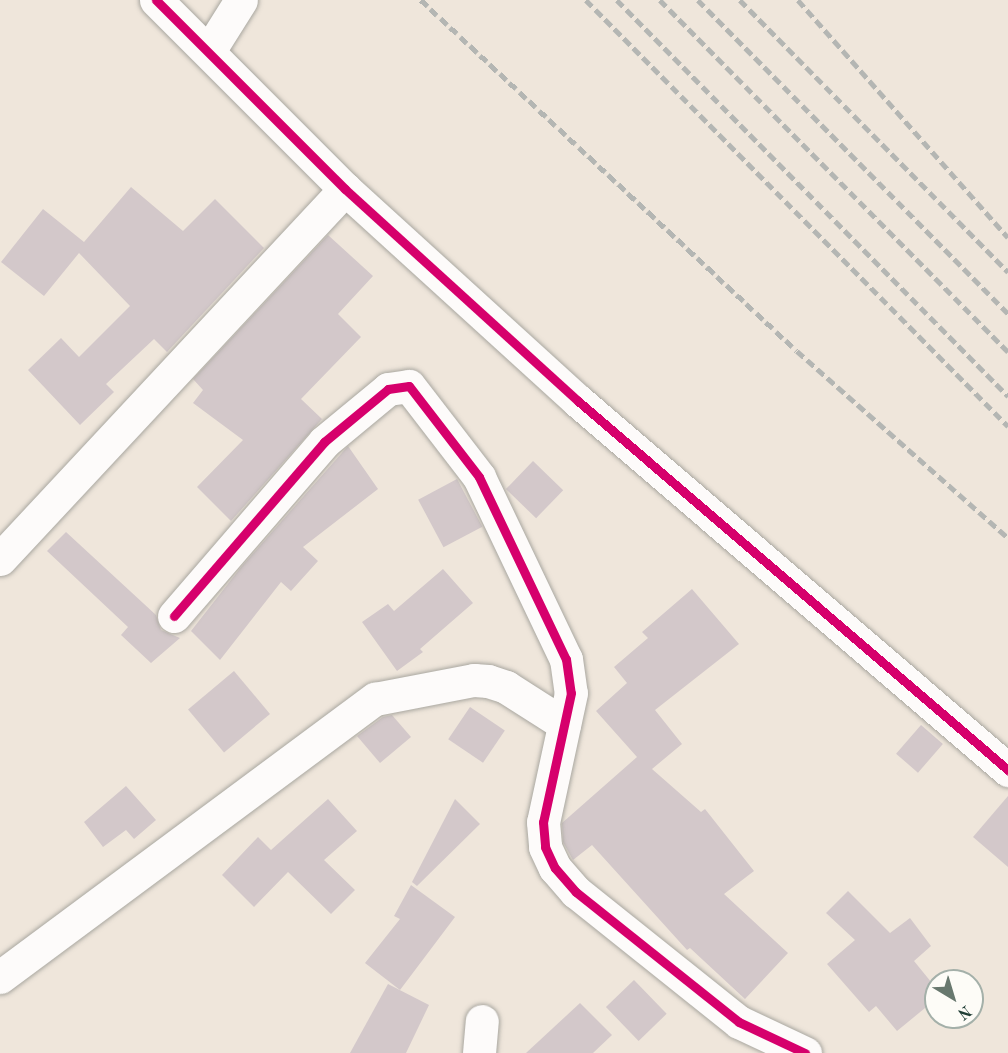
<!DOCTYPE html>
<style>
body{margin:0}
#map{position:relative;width:1008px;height:1053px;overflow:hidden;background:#efe6db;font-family:"Old Standard TT",serif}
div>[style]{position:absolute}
.building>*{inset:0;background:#d3c8ca;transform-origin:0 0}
.roads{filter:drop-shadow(0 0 2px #a9a7a0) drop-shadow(0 0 2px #a9a7a0)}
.street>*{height:33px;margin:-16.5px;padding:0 16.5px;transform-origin:16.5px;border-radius:16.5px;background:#fdfbfa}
.rail>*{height:4.5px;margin-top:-2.25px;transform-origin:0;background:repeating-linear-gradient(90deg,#b4b6b3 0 9px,transparent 0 13.5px)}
.cycleway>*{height:9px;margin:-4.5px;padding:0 4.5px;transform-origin:4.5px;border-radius:4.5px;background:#d6006c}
span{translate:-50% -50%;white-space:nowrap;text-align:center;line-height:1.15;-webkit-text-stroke:6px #fdfcf7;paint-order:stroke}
.north{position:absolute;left:924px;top:969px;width:60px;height:60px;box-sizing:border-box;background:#fdfcf7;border:2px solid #a4b0a9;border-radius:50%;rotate:142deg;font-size:16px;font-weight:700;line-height:24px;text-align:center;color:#1f3d34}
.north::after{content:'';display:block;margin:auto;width:21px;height:27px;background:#68786e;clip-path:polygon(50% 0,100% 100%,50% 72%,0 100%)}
</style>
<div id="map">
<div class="building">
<i style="clip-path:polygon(131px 187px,183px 231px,215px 199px,264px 248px,167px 352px,154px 339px,106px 384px,114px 392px,80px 425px,28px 370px,61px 338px,79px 357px,130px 306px,79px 253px,44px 296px,1px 262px,43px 209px,84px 242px)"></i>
<i style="clip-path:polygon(328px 235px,373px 276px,338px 314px,361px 337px,301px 399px,322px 419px,231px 521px,197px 487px,243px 440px,193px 403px,203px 390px,193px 379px)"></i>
<i style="clip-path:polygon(348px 446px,378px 489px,303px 547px,318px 561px,291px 591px,281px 582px,220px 660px,191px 631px,242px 566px)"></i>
<i style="left:533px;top:461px;width:42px;height:39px;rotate:44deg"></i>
<i style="left:457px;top:479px;width:54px;height:44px;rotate:62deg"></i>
<i style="clip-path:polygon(66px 532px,156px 615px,161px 630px,180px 638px,151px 663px,121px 635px,128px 627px,47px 551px)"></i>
<i style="clip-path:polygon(443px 569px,473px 603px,420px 649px,423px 652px,397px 671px,362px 622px,388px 604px,394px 611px)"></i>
<i style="clip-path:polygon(692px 589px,739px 644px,655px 710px,682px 744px,652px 769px,701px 812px,705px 809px,754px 871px,724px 894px,788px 953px,745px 999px,690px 948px,687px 950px,592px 845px,573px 860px,563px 842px,562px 823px,637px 757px,596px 711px,627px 683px,614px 667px,648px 638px,642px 632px)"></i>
<i style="left:234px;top:671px;width:56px;height:60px;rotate:50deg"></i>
<i style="left:470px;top:707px;width:42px;height:39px;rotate:34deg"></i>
<i style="clip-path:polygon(392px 715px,411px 737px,380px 763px,357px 736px,383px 717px)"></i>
<i style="left:921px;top:725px;width:29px;height:38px;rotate:41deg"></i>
<i style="clip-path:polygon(126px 786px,156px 820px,134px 839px,126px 830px,103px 847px,84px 822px)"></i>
<i style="clip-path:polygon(1008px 796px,1008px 867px,973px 837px)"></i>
<i style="clip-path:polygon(328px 799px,357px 831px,324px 860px,355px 890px,331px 914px,288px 872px,254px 907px,222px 875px,258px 837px,271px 850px)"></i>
<i style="clip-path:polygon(455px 799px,480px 824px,417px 886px,412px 882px)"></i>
<i style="clip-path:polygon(411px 885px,455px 917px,400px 990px,365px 963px,400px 919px,394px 916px)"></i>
<i style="clip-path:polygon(848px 891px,890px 933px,910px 918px,931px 946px,914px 961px,936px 988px,936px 999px,897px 1031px,876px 1006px,869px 1012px,827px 964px,855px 940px,826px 913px)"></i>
<i style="left:634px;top:980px;width:47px;height:39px;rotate:46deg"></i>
<i style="clip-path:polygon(388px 984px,429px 1005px,406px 1053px,350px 1053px)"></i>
<i style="clip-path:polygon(580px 1003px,612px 1035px,593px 1053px,526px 1053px)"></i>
</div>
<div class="roads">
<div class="street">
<i style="left:156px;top:0;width:267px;rotate:45deg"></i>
<i style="left:345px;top:189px;width:315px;rotate:42.3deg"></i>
<i style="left:578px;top:401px;width:567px;rotate:40.63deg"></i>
<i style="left:209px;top:51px;width:60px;rotate:-57.9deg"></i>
<i style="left:0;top:559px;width:506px;rotate:-47deg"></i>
<i style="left:174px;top:616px;width:230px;rotate:-49.2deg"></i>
<i style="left:324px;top:442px;width:83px;rotate:-39.6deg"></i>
<i style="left:388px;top:389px;width:21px;rotate:-8deg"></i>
<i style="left:409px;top:386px;width:115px;rotate:52.4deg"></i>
<i style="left:479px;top:477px;width:202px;rotate:64.5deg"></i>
<i style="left:566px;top:659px;width:34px;rotate:82deg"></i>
<i style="left:571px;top:693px;width:132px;rotate:102.2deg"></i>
<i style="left:543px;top:822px;width:25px;rotate:85deg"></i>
<i style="left:545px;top:847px;width:23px;rotate:65deg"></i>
<i style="left:555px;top:868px;width:32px;rotate:49deg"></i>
<i style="left:576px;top:892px;width:208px;rotate:38.6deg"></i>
<i style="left:739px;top:1022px;width:73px;rotate:25.2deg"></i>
<i style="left:0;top:977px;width:467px;rotate:-36.6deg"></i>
<i style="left:375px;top:699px;width:101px;rotate:-10.9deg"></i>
<i style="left:474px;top:680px;width:14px;rotate:4deg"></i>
<i style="left:488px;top:681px;width:19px;rotate:18deg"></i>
<i style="left:506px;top:687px;width:69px;rotate:32.5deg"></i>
<i style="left:479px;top:1053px;width:32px;rotate:-85deg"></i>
</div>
</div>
<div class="rail">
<i style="left:421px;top:0;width:514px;rotate:43.03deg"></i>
<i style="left:797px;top:351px;width:282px;rotate:41.5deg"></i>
<i style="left:586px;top:0;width:600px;rotate:45.27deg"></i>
<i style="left:617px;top:0;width:557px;rotate:45.36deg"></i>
<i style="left:660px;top:0;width:495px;rotate:45.3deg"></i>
<i style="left:698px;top:0;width:441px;rotate:45.3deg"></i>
<i style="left:740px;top:0;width:382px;rotate:45.4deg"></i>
<i style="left:798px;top:0;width:317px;rotate:48.5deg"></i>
</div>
<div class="cycleway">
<i style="left:156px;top:0;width:267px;rotate:45deg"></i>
<i style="left:345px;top:189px;width:315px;rotate:42.3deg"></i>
<i style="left:578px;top:401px;width:567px;rotate:40.63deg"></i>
<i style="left:174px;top:616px;width:230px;rotate:-49.2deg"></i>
<i style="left:324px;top:442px;width:83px;rotate:-39.6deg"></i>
<i style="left:388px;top:389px;width:21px;rotate:-8deg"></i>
<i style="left:409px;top:386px;width:115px;rotate:52.4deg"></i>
<i style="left:479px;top:477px;width:202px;rotate:64.5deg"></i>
<i style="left:566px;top:659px;width:34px;rotate:82deg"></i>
<i style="left:571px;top:693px;width:132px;rotate:102.2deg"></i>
<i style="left:543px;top:822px;width:25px;rotate:85deg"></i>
<i style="left:545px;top:847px;width:23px;rotate:65deg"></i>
<i style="left:555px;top:868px;width:32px;rotate:49deg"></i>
<i style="left:576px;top:892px;width:208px;rotate:38.6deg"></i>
<i style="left:739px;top:1022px;width:73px;rotate:25.2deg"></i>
</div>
<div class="north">N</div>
</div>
